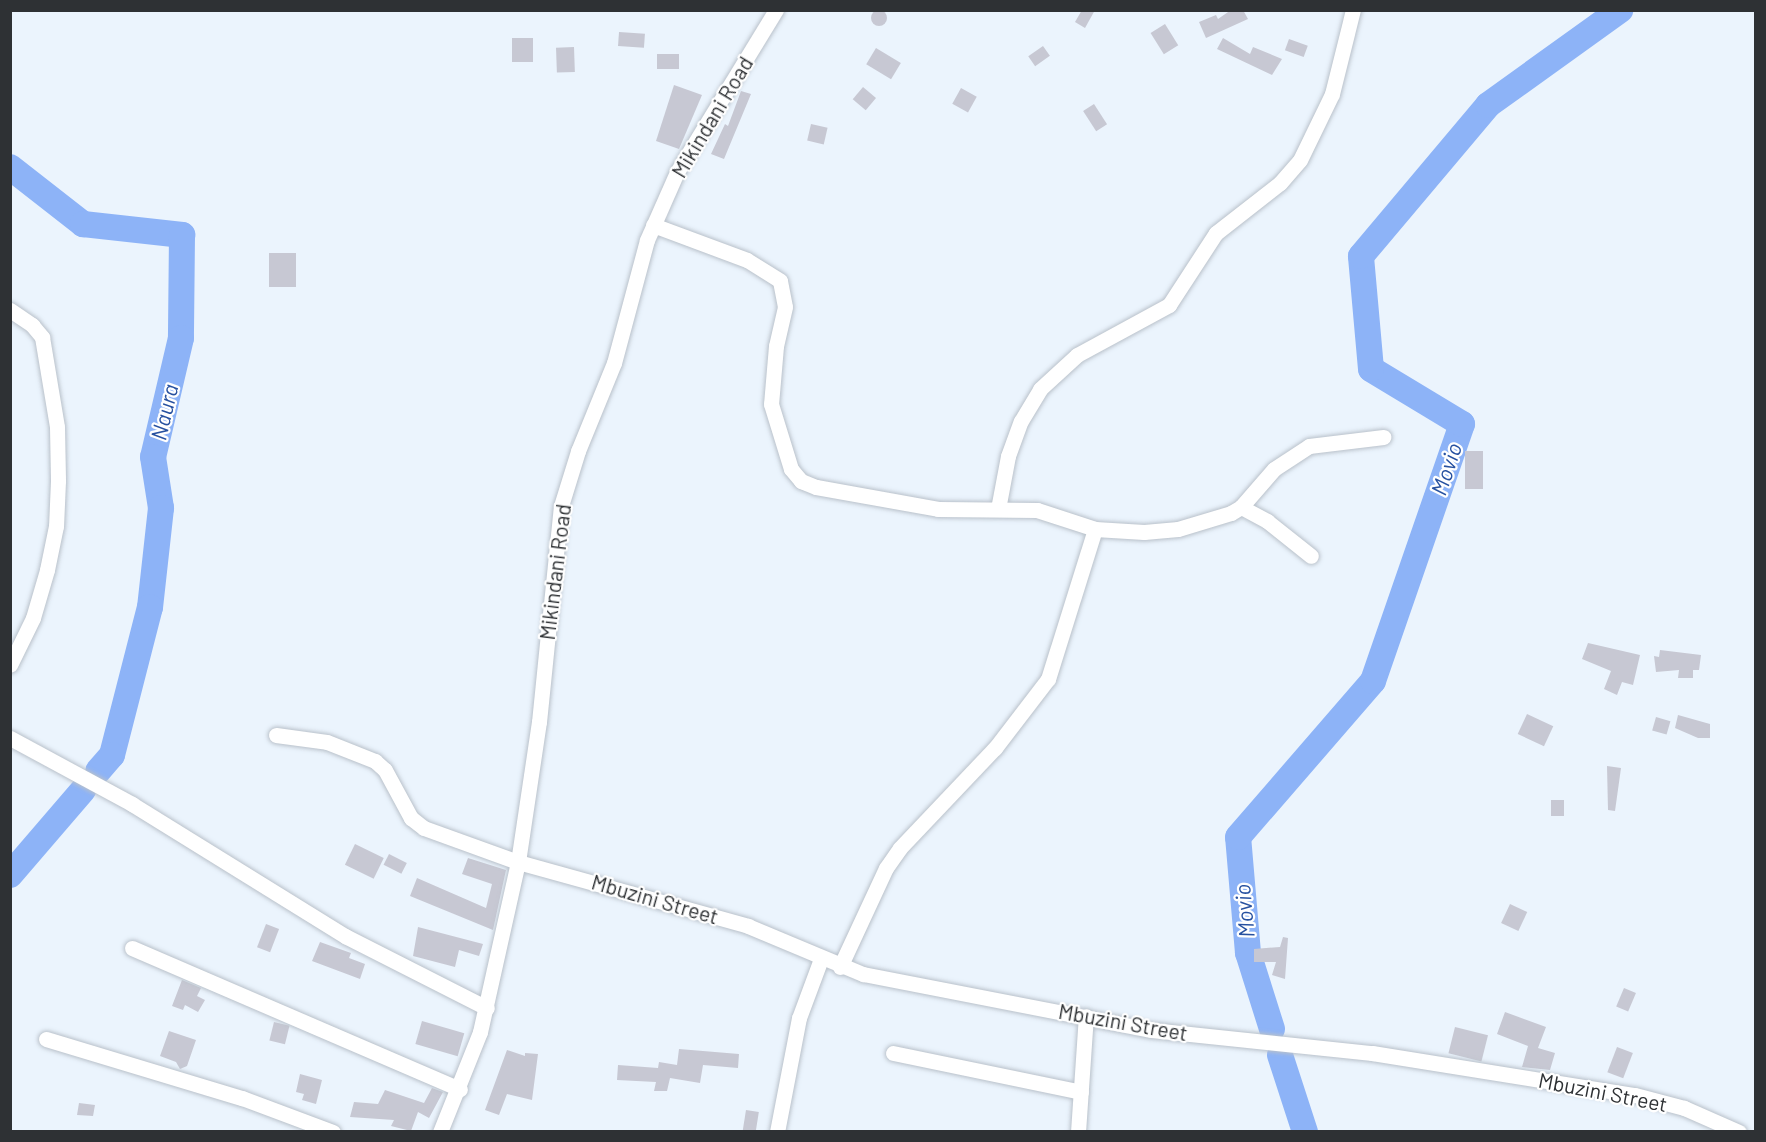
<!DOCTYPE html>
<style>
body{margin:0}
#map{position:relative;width:1766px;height:1142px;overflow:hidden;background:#ebf4fd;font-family:Barlow,sans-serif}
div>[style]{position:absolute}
.river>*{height:26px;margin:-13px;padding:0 13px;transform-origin:13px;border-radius:13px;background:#8db3f7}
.building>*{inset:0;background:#c7c8d3;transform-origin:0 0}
.round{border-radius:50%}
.roads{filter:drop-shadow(0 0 2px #b9c1ca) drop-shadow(0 0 2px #b9c1ca)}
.minor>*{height:15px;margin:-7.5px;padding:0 7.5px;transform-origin:7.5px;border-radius:7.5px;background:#fff}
span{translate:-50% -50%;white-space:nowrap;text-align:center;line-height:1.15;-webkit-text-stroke:4.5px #fff;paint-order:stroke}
.street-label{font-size:21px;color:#2e3134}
.water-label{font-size:22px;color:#2751a0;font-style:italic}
.frame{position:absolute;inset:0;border:12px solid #2e3134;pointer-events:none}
</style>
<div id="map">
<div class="river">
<i style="left:10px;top:167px;width:93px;rotate:38deg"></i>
<i style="left:83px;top:224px;width:100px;rotate:6.3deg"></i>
<i style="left:182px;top:235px;width:103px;rotate:90.6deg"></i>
<i style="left:181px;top:338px;width:122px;rotate:103.2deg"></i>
<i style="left:153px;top:457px;width:52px;rotate:81.1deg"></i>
<i style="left:161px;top:508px;width:100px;rotate:96.3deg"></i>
<i style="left:150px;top:607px;width:153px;rotate:104.4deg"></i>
<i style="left:112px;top:755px;width:21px;rotate:131deg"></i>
<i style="left:10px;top:875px;width:112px;rotate:-49.3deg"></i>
<i style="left:1272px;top:1029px;width:80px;rotate:-107.5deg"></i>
<i style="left:1248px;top:953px;width:116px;rotate:-94.9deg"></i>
<i style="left:1238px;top:837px;width:206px;rotate:-49.1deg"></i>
<i style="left:1373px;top:681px;width:272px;rotate:-70.9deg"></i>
<i style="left:1462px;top:424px;width:106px;rotate:-148.9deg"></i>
<i style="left:1371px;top:369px;width:113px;rotate:-95.1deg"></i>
<i style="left:1361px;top:256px;width:197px;rotate:-49.9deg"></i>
<i style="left:1488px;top:105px;width:163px;rotate:-35.7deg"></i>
<i style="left:1280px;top:1055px;width:81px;rotate:72deg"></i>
</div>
<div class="building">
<i style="clip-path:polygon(1082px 10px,1095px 10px,1085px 28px,1075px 22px)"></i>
<i style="clip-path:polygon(1231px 10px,1243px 10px,1248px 19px,1206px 38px,1199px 22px,1216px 15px,1218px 19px)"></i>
<i class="round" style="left:871px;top:10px;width:16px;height:16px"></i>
<i style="left:1165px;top:24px;width:25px;height:17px;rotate:58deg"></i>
<i style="left:619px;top:32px;width:26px;height:14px;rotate:4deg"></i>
<i style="left:512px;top:38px;width:21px;height:24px"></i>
<i style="clip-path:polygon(1223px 38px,1250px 54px,1253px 47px,1282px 59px,1272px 75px,1217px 49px)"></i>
<i style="left:1289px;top:39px;width:20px;height:12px;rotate:20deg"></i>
<i style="left:1043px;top:46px;width:12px;height:18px;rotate:55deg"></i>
<i style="left:574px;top:47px;width:25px;height:18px;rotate:88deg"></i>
<i style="left:876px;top:48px;width:29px;height:19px;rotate:31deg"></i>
<i style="left:657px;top:54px;width:22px;height:15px"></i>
<i style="clip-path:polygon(674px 85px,702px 95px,679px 149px,656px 141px)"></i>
<i style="left:863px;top:87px;width:17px;height:16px;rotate:40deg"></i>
<i style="left:961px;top:88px;width:18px;height:18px;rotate:29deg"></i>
<i style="clip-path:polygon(741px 91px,751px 94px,724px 159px,711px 154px,725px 124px,728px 126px)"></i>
<i style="left:1094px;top:104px;width:24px;height:13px;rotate:57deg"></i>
<i style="left:811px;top:124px;width:17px;height:17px;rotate:13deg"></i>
<i style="left:269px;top:253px;width:27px;height:34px"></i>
<i style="left:1465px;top:451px;width:18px;height:38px"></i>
<i style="clip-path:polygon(1588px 643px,1640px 655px,1633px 685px,1622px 682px,1617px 695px,1604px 689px,1611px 671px,1582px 659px)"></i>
<i style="clip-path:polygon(1660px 650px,1701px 655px,1699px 670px,1693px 670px,1693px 678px,1678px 678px,1679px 670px,1656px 672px,1654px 656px,1659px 657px)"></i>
<i style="left:1527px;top:714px;width:29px;height:22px;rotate:25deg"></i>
<i style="clip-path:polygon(1678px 715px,1710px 724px,1710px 738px,1698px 738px,1675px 728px)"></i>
<i style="left:1656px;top:717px;width:15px;height:14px;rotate:16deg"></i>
<i style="clip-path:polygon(1607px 766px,1621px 768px,1615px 811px,1608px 810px)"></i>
<i style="left:1551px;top:800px;width:13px;height:16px"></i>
<i style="left:355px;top:844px;width:32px;height:23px;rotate:26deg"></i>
<i style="left:389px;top:854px;width:20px;height:12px;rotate:27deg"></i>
<i style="clip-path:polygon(468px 858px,506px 870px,493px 930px,410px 896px,417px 878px,486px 908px,492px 884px,462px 874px)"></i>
<i style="left:1510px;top:904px;width:19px;height:21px;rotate:25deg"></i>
<i style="left:266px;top:924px;width:14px;height:25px;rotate:21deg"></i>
<i style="clip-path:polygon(418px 927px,483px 944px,479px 956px,459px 950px,455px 967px,413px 956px)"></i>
<i style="clip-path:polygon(1283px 937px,1288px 938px,1285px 979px,1272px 975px,1276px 962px,1254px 962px,1254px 949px,1280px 947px)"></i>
<i style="clip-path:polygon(320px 942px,351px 953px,349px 958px,365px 964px,360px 979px,312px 961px)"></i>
<i style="clip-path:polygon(182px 980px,201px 988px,197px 996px,205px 1000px,198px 1012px,185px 1005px,183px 1010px,172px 1006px)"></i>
<i style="left:1624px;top:988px;width:13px;height:20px;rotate:23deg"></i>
<i style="clip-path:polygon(1505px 1012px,1546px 1027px,1538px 1048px,1555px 1053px,1550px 1070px,1522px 1067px,1528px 1046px,1497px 1034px)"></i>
<i style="left:422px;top:1021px;width:44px;height:24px;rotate:16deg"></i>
<i style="left:274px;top:1022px;width:16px;height:19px;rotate:14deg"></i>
<i style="left:1455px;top:1027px;width:34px;height:27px;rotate:14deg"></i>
<i style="clip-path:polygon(169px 1031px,196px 1040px,187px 1066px,180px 1069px,176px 1062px,160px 1056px)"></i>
<i style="left:1617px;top:1047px;width:17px;height:27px;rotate:21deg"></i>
<i style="clip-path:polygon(679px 1049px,739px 1054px,738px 1068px,703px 1065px,700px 1083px,670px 1078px,667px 1091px,654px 1091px,656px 1082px,617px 1080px,618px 1065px,658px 1068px,659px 1062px,677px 1065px)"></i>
<i style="clip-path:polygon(507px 1050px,525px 1056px,525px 1053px,538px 1054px,532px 1100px,507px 1094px,499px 1115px,485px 1110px)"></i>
<i style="clip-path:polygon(300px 1074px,322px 1080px,316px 1104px,302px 1100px,304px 1094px,296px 1092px)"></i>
<i style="clip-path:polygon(432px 1088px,443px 1092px,429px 1118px,418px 1112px,411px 1131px,391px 1126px,394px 1120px,350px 1117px,354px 1102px,378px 1104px,385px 1090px,424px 1103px)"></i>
<i style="clip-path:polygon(79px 1103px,95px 1105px,93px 1116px,77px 1115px)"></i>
<i style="left:746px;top:1110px;width:13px;height:21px;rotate:9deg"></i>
</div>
<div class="roads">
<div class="minor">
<i style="left:653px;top:225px;width:100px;rotate:20.4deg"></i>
<i style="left:747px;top:260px;width:39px;rotate:32deg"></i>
<i style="left:780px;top:281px;width:26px;rotate:79deg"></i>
<i style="left:785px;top:307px;width:40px;rotate:103deg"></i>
<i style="left:776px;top:346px;width:58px;rotate:94.9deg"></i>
<i style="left:771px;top:404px;width:68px;rotate:72.9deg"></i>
<i style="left:791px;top:469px;width:16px;rotate:50deg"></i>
<i style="left:801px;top:481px;width:16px;rotate:22deg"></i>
<i style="left:816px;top:487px;width:124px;rotate:10.2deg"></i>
<i style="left:938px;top:509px;width:99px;rotate:0.6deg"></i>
<i style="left:1037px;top:510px;width:61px;rotate:18.1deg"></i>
<i style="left:1095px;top:529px;width:49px;rotate:3.5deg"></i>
<i style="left:1144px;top:532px;width:34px;rotate:-5deg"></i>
<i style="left:1178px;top:529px;width:55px;rotate:-16.8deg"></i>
<i style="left:1231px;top:513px;width:12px;rotate:-31deg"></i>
<i style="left:1241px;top:507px;width:50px;rotate:-49deg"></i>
<i style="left:1274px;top:469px;width:42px;rotate:-33.3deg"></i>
<i style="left:1309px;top:446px;width:75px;rotate:-6.9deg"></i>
<i style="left:10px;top:310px;width:27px;rotate:34deg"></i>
<i style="left:32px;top:325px;width:16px;rotate:50deg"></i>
<i style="left:42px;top:337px;width:91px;rotate:80.5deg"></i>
<i style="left:57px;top:427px;width:54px;rotate:88.9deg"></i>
<i style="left:58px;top:481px;width:45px;rotate:92.5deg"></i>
<i style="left:56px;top:526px;width:45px;rotate:101.6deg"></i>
<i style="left:47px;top:570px;width:50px;rotate:106.3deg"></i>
<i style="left:33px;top:618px;width:52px;rotate:116.1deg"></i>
<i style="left:1241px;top:507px;width:30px;rotate:28deg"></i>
<i style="left:1267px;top:521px;width:56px;rotate:38.5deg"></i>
<i style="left:998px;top:509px;width:54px;rotate:-79.3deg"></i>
<i style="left:1008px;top:456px;width:37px;rotate:-70deg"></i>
<i style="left:1021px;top:421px;width:37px;rotate:-59deg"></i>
<i style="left:1040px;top:389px;width:50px;rotate:-42.6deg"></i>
<i style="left:1077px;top:355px;width:105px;rotate:-28.5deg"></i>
<i style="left:1169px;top:305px;width:86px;rotate:-56.9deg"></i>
<i style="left:1216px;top:233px;width:81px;rotate:-38deg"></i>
<i style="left:1280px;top:183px;width:30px;rotate:-49deg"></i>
<i style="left:1300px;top:160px;width:73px;rotate:-64.1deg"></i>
<i style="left:1332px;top:94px;width:87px;rotate:-76deg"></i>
<i style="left:276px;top:735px;width:51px;rotate:7.8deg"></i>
<i style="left:327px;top:742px;width:52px;rotate:21.6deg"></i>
<i style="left:375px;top:761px;width:13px;rotate:42deg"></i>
<i style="left:385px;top:770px;width:55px;rotate:61.6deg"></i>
<i style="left:411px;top:818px;width:16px;rotate:38deg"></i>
<i style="left:424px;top:828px;width:100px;rotate:19.9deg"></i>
<i style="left:518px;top:862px;width:239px;rotate:15.5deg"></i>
<i style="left:748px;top:926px;width:125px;rotate:22.7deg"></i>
<i style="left:863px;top:974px;width:294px;rotate:11deg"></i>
<i style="left:1152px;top:1030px;width:221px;rotate:6deg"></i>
<i style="left:1372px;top:1053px;width:266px;rotate:9.1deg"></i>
<i style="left:1635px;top:1095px;width:51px;rotate:14.9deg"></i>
<i style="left:1684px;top:1108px;width:60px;rotate:23.6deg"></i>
<i style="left:10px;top:738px;width:139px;rotate:28.4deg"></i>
<i style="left:132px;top:804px;width:251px;rotate:31.8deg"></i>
<i style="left:345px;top:936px;width:159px;rotate:26.9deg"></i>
<i style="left:132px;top:948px;width:357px;rotate:23.3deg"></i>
<i style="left:840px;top:967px;width:109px;rotate:-65.1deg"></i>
<i style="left:886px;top:868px;width:24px;rotate:-55deg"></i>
<i style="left:900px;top:848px;width:138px;rotate:-46.5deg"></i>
<i style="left:995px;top:748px;width:87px;rotate:-52.5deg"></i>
<i style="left:1048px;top:679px;width:157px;rotate:-72.6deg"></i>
<i style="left:46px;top:1039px;width:205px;rotate:16.8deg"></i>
<i style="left:242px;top:1098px;width:97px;rotate:20.5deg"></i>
<i style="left:893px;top:1053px;width:192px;rotate:11.7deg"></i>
<i style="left:440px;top:1132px;width:108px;rotate:-68.2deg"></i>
<i style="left:480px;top:1032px;width:174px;rotate:-77.4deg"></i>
<i style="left:518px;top:862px;width:142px;rotate:-81.5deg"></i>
<i style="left:539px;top:722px;width:217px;rotate:-84.2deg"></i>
<i style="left:561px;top:506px;width:58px;rotate:-72.8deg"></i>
<i style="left:578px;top:451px;width:95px;rotate:-67.8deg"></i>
<i style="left:614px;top:363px;width:127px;rotate:-75deg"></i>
<i style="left:647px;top:240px;width:74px;rotate:-66.2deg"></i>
<i style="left:677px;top:172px;width:190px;rotate:-58.6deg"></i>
<i style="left:777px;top:1132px;width:116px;rotate:-79.1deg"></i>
<i style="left:799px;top:1018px;width:63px;rotate:-69.6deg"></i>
<i style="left:1078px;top:1132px;width:116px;rotate:-86.1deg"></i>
</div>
</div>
<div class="street-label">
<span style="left:712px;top:117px;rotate:-59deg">Mikindani Road</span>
<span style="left:555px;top:572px;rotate:-83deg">Mikindani Road</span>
<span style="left:655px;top:899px;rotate:16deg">Mbuzini Street</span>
<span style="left:1123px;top:1022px;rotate:10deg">Mbuzini Street</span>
<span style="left:1603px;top:1092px;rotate:11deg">Mbuzini Street</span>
</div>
<div class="water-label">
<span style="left:164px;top:412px;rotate:-77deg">Naura</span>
<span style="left:1446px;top:469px;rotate:-71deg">Movio</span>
<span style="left:1244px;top:911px;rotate:-95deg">Movio</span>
</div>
<div class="frame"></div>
</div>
